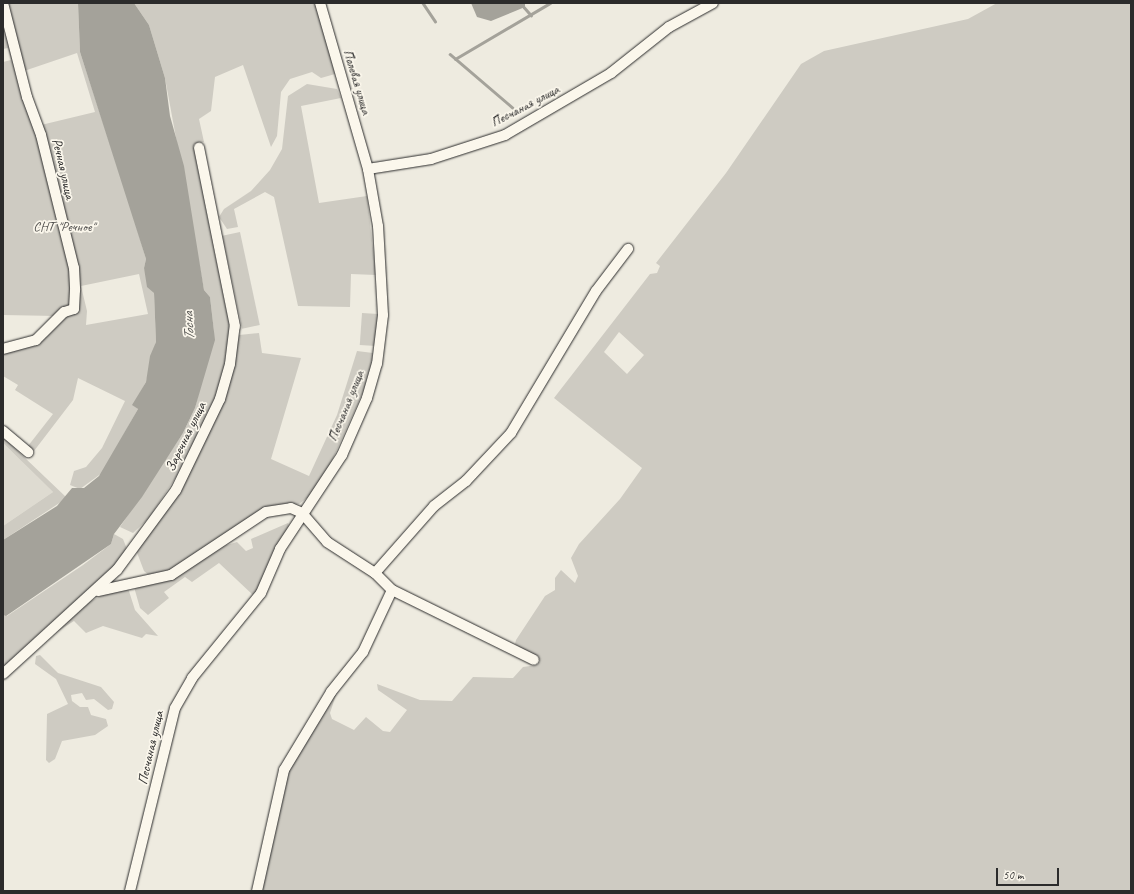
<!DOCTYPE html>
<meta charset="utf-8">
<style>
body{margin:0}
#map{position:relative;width:1134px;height:894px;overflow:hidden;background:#eeebe0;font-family:Caveat,sans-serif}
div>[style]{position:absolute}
.built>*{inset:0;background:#dedbd1}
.green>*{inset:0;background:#cecbc2;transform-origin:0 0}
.water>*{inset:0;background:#a4a29a}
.stream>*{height:2.5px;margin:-1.25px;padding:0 1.25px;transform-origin:1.25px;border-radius:1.25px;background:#a4a29a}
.roads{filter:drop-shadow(0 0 1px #2b2b2b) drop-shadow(0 0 1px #2b2b2b)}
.minor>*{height:10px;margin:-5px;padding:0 5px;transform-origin:5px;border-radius:5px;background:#fbf7ec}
span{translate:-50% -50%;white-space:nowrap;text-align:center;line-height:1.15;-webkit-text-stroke:3.5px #fbf7ec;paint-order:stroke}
.street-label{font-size:14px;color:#2b2b2b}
.park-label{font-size:14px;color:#545351}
.water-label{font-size:15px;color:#555552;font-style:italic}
.frame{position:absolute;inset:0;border:4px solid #2b2b2b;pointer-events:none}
.scale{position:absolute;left:996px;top:868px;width:63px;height:18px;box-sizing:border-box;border:2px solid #2b2b2b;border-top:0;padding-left:5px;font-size:12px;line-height:14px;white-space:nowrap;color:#2b2b2b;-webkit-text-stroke:3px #fbf7ec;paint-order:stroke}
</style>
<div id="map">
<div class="built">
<i style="clip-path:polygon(3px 443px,53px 492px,3px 526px)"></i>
</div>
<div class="green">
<i style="clip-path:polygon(evenodd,3px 3px,78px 3px,80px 52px,131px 209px,146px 259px,144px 268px,154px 293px,156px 342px,146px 382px,133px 405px,138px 409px,102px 473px,80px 489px,70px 485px,74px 471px,86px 467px,102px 448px,125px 401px,78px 378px,73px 400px,34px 451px,28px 446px,53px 414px,15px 390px,18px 385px,3px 376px,3px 345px,31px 337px,56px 316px,3px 315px,3px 62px,11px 60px,8px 48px,3px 49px,3px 3px,77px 53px,95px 112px,41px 125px,24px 71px,77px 53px,3px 3px,139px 274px,148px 314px,86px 325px,87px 311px,81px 286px,139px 274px)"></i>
<i style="clip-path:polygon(134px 3px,317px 3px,335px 74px,321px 78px,312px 72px,290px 79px,281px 92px,277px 136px,271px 147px,243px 65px,215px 77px,211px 111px,199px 119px,204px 142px,194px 144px,231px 325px,226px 365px,216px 401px,178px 474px,149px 518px,133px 533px,120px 527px,183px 433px,195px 408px,214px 332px,210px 297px,204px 290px,165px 78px,149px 25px)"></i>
<i style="clip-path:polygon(evenodd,997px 3px,1131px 3px,1131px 891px,259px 891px,286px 773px,327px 698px,337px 692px,330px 713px,332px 719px,354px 730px,366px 717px,383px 731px,390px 732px,407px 710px,378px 690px,377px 684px,420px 700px,452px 701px,473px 677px,513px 678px,523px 667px,537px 665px,540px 661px,515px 644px,516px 640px,545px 596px,555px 590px,555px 578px,561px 570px,575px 583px,578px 576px,571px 558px,579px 544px,620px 499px,642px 468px,554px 398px,650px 274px,657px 273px,660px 266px,656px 263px,726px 173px,801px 64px,824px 51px,968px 19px,997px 3px,619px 332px,644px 355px,627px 374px,604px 352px,619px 332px)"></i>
<i style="clip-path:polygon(307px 84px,337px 89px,341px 98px,301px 106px,319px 203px,367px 196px,376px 275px,351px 274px,350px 307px,298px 306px,274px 197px,265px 192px,234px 209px,238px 227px,227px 229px,219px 217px,224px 209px,251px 191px,270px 170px,282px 149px,288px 96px)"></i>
<i style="left:240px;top:232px;width:95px;height:18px;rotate:78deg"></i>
<i style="left:362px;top:313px;width:16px;height:32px;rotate:4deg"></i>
<i style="clip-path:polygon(259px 333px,262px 353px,301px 358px,271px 459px,309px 476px,337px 415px,357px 351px,373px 353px,369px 379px,324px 478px,311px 495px,299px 504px,270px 509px,171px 572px,152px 578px,144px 571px,136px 550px,195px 452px,239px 335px)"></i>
<i style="clip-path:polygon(3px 437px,67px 498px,3px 540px,3px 526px,53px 492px,3px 443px)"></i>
<i style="clip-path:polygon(288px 523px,289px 526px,254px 596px,219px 563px,192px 582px,185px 577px,164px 592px,169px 598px,148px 615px,140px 608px,134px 587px,172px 578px,220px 547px,237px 542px,246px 551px,253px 548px,251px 539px)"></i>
<i style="clip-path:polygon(114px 534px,123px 539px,127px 549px,112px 569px,3px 671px,3px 615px,7px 616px,83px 565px,111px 544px)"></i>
<i style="clip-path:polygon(128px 588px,135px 610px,158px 636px,146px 634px,142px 638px,103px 626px,86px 633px,74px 621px,49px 637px,78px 608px,110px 591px)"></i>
<i style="clip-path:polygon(40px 655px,58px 673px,101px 687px,114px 702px,112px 709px,108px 710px,94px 699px,86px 700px,82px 693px,71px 695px,72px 701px,80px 707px,88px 707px,91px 715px,106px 719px,108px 726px,95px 735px,62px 741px,55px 759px,49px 763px,46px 760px,47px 714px,68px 704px,56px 679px,35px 664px,36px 656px)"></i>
</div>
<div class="water">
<i style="clip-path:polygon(78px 3px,134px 3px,149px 25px,165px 78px,170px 116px,184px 166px,204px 290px,210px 297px,215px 340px,195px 408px,183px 433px,142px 497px,114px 534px,111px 544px,6px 616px,3px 615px,3px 540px,57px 506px,72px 488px,84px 488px,99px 476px,138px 409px,132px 405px,146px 382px,150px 356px,156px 342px,154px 293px,147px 287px,144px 268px,146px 259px,80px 52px)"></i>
<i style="clip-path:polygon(471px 3px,525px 3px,525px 7px,491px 21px,477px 17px)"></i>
</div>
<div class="stream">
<i style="left:423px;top:3px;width:22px;rotate:56deg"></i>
<i style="left:524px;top:7px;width:11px;rotate:49deg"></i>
<i style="left:450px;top:54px;width:82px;rotate:40.5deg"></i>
<i style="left:455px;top:59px;width:110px;rotate:-30.5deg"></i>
</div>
<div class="roads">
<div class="minor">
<i style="left:3px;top:3px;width:97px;rotate:75.7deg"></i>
<i style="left:27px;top:97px;width:40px;rotate:69.8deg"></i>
<i style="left:41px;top:135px;width:137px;rotate:76.1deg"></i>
<i style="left:74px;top:268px;width:22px;rotate:87deg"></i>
<i style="left:75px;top:290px;width:19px;rotate:93deg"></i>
<i style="left:74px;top:309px;width:10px;rotate:163deg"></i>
<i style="left:64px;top:312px;width:40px;rotate:135deg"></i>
<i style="left:36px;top:340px;width:34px;rotate:165deg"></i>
<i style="left:368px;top:169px;width:64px;rotate:-9deg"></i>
<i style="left:431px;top:159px;width:78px;rotate:-18deg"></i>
<i style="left:505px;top:135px;width:123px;rotate:-30.3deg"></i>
<i style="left:611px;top:73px;width:74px;rotate:-38.4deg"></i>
<i style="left:669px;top:27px;width:50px;rotate:-28.6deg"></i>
<i style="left:3px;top:431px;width:33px;rotate:40deg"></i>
<i style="left:375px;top:573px;width:89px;rotate:-48.6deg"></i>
<i style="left:434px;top:506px;width:41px;rotate:-38deg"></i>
<i style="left:466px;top:481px;width:66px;rotate:-46.8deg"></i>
<i style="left:511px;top:433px;width:165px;rotate:-59.1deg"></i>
<i style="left:596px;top:291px;width:53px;rotate:-52.7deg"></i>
<i style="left:98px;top:591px;width:75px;rotate:-12.4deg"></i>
<i style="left:171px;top:575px;width:114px;rotate:-33.6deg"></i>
<i style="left:266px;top:512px;width:25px;rotate:-9deg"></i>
<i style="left:291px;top:508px;width:12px;rotate:24deg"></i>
<i style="left:302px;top:513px;width:38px;rotate:49deg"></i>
<i style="left:327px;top:542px;width:57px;rotate:32.9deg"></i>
<i style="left:375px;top:573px;width:24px;rotate:45deg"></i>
<i style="left:392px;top:590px;width:158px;rotate:26.2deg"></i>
<i style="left:3px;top:674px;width:154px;rotate:-42.4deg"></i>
<i style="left:117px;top:570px;width:99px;rotate:-53.6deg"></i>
<i style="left:176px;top:490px;width:101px;rotate:-64.2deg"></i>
<i style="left:220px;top:399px;width:36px;rotate:-74deg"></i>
<i style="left:230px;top:364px;width:38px;rotate:-83deg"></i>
<i style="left:235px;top:326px;width:182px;rotate:-101.4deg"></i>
<i style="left:130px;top:891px;width:188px;rotate:-76.2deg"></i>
<i style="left:175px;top:708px;width:34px;rotate:-60deg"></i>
<i style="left:192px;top:678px;width:109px;rotate:-50.9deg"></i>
<i style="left:261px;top:593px;width:48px;rotate:-66.6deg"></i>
<i style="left:280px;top:549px;width:113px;rotate:-56.6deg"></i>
<i style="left:342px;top:455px;width:62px;rotate:-66.3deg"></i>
<i style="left:367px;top:398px;width:35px;rotate:-74deg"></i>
<i style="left:377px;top:364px;width:49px;rotate:-83deg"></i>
<i style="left:383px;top:315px;width:89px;rotate:-93.2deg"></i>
<i style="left:378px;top:226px;width:58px;rotate:-100deg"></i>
<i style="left:368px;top:169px;width:173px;rotate:-106.1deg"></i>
<i style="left:257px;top:891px;width:124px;rotate:-77.4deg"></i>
<i style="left:284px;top:770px;width:91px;rotate:-58.9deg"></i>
<i style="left:331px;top:692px;width:51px;rotate:-51.3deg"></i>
<i style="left:363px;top:652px;width:68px;rotate:-64.9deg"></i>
</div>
</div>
<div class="street-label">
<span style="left:357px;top:82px;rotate:73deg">Полевая улица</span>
<span style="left:525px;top:106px;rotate:-28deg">Песчаная улица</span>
<span style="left:63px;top:169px;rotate:77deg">Речная улица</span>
<span style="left:346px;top:406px;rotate:-68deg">Песчаная улица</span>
<span style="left:186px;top:437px;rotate:-64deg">Заречная улица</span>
<span style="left:151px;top:748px;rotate:-77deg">Песчаная улица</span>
</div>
<div class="park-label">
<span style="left:64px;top:227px">СНТ "Речное"</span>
</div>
<div class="water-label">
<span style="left:189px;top:326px;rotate:-93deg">Тосна</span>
</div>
<div class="frame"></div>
<div class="scale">50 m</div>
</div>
